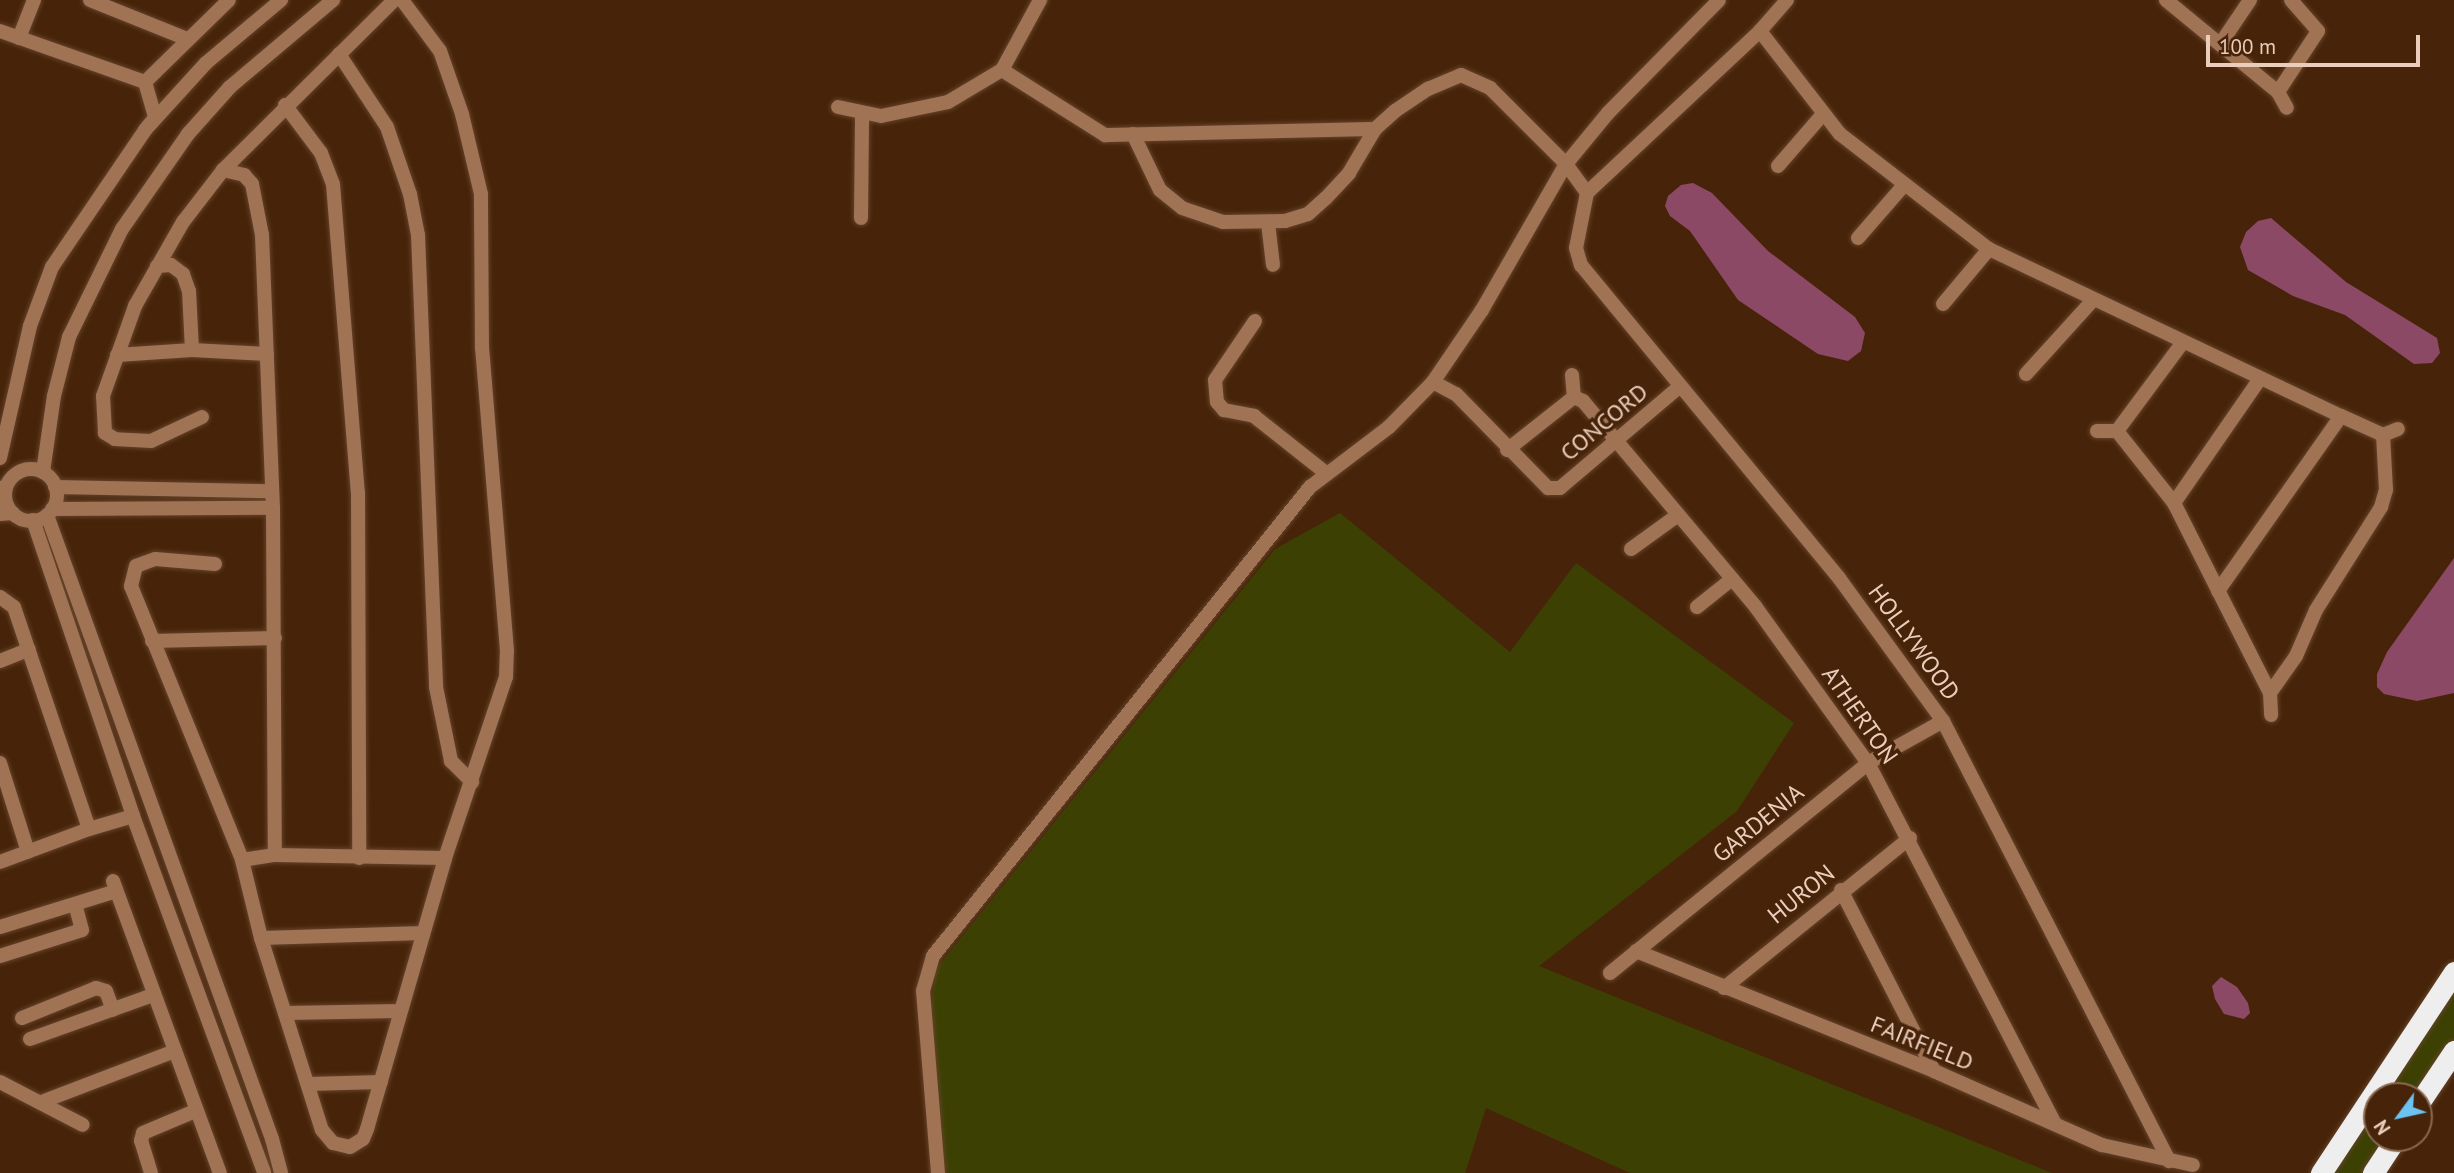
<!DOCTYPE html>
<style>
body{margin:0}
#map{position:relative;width:2454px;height:1173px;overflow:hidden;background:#472409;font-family:"PT Sans",sans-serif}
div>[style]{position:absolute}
.green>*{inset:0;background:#3c4103}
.water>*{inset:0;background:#8c4965}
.roads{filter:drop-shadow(0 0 2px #644229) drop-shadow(0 0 2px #644229)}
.minor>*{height:14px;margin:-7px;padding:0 7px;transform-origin:7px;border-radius:7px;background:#a07355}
.tertiary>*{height:14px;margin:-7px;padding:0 7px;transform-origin:7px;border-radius:7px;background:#a07355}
.tertiary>.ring{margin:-7px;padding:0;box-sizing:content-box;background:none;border:14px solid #a07355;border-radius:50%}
.motorway>*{height:21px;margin:-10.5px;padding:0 10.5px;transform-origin:10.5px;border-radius:10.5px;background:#eee}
span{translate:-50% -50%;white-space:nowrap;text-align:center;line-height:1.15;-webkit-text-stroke:7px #472409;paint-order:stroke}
.street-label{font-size:24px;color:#eacdbb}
.north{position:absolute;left:2363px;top:1082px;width:70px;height:70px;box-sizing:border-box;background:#472409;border:2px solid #886850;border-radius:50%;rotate:237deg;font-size:19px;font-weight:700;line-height:28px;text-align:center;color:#eacdbb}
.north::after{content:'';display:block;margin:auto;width:24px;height:32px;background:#6cc3f2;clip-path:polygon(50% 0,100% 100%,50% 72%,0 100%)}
.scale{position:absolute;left:2206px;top:35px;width:214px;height:32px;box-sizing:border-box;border:4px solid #eacdbb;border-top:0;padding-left:9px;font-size:21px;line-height:24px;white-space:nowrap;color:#eacdbb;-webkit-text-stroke:5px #472409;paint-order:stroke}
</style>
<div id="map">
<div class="green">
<i style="clip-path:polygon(1340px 513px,1510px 652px,1576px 563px,1794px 723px,1737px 811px,1539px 966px,2052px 1173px,1630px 1173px,1486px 1108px,1465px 1173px,945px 1173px,931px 1006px,935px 970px,1275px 549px)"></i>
<i style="clip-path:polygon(2454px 991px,2454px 1040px,2440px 1062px,2417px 1096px,2384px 1096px)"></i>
<i style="clip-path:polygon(2377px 1107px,2377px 1138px,2389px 1138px,2366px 1173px,2332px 1173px)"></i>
</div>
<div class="water">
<i style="clip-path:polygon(1693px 183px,1712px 193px,1768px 251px,1855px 317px,1865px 333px,1861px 351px,1848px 361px,1818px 354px,1738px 300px,1690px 231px,1670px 216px,1665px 206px,1668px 196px,1681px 185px)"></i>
<i style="clip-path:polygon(2271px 218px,2346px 282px,2437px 338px,2440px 353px,2432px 363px,2414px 364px,2345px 315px,2293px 296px,2248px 270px,2240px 247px,2246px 232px,2258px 221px)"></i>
<i style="clip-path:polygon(2454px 558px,2454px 693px,2417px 701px,2384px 694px,2377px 687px,2377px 674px,2387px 652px)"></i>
<i style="clip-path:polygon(2221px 977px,2237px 987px,2248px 1003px,2250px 1013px,2244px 1019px,2224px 1014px,2215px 999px,2212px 986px)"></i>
</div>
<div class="roads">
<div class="minor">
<i style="left:90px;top:0;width:102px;rotate:21.8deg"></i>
<i style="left:1787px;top:0;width:41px;rotate:131.1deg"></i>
<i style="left:1760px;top:31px;width:237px;rotate:136.9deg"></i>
<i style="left:1587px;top:193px;width:56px;rotate:101.3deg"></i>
<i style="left:1576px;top:248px;width:18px;rotate:74deg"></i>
<i style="left:1581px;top:265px;width:406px;rotate:50.5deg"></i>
<i style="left:1839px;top:578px;width:177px;rotate:54deg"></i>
<i style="left:1943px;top:721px;width:495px;rotate:62.8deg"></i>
<i style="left:2166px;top:0;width:145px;rotate:39.4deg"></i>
<i style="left:2278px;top:92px;width:18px;rotate:61deg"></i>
<i style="left:0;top:31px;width:154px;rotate:19.4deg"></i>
<i style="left:1760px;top:31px;width:130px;rotate:52.2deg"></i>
<i style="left:1840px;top:134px;width:188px;rotate:37.7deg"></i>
<i style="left:1989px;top:249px;width:390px;rotate:25.4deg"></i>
<i style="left:2341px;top:416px;width:46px;rotate:24.3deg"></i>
<i style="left:2383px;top:435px;width:16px;rotate:-22deg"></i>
<i style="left:19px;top:38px;width:41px;rotate:-68.5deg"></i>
<i style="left:2221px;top:43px;width:52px;rotate:-56deg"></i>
<i style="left:339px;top:54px;width:87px;rotate:56.7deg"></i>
<i style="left:387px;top:127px;width:71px;rotate:71.1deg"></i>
<i style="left:410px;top:194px;width:42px;rotate:79deg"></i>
<i style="left:418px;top:235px;width:452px;rotate:87.7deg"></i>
<i style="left:436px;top:687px;width:76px;rotate:78.5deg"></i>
<i style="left:451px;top:761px;width:30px;rotate:45deg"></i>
<i style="left:1002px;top:70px;width:122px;rotate:32.3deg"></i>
<i style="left:1105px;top:135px;width:270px;rotate:-1.3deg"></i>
<i style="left:145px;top:82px;width:117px;rotate:-44.3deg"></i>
<i style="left:145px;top:82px;width:37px;rotate:74deg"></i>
<i style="left:155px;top:118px;width:11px;rotate:131deg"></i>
<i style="left:2278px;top:92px;width:73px;rotate:-56.7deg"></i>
<i style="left:2318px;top:31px;width:41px;rotate:-131.1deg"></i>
<i style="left:285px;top:105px;width:60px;rotate:53.1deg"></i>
<i style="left:321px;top:153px;width:33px;rotate:69deg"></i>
<i style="left:333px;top:184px;width:310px;rotate:85.4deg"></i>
<i style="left:358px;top:493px;width:365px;rotate:89.8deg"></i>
<i style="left:838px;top:107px;width:44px;rotate:11.8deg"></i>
<i style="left:881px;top:116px;width:68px;rotate:-11.8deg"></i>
<i style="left:948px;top:102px;width:63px;rotate:-30.7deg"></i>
<i style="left:1002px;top:70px;width:80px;rotate:-61.5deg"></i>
<i style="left:1133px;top:134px;width:62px;rotate:64.3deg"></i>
<i style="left:1160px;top:190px;width:28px;rotate:39deg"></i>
<i style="left:1182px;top:208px;width:43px;rotate:18.9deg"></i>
<i style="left:1223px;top:222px;width:62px;rotate:-0.9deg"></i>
<i style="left:1285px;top:221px;width:24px;rotate:-17deg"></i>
<i style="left:1308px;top:214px;width:24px;rotate:-42deg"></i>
<i style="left:1326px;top:198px;width:34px;rotate:-47deg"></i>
<i style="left:1349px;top:173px;width:51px;rotate:-59.4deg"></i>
<i style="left:1375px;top:129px;width:27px;rotate:-42deg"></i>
<i style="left:1395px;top:111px;width:40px;rotate:-34deg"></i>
<i style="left:1428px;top:89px;width:36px;rotate:-23deg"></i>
<i style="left:1461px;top:75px;width:32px;rotate:24deg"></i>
<i style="left:1490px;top:88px;width:107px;rotate:45deg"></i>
<i style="left:1566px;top:164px;width:36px;rotate:54deg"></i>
<i style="left:1778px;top:166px;width:69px;rotate:-49.1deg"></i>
<i style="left:223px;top:170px;width:22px;rotate:13deg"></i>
<i style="left:244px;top:175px;width:12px;rotate:48deg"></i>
<i style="left:252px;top:184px;width:52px;rotate:78.9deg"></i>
<i style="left:262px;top:235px;width:273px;rotate:87.7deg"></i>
<i style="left:273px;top:508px;width:347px;rotate:89.7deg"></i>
<i style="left:861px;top:218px;width:103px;rotate:-89.4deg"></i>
<i style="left:1268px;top:223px;width:42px;rotate:83.2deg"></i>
<i style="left:1858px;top:238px;width:70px;rotate:-49deg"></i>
<i style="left:157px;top:266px;width:14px;rotate:-4deg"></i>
<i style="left:171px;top:265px;width:15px;rotate:37deg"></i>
<i style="left:183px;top:274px;width:18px;rotate:71deg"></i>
<i style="left:189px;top:291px;width:59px;rotate:87.1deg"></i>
<i style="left:1943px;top:304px;width:72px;rotate:-50.1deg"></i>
<i style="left:1255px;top:321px;width:71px;rotate:124.1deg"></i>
<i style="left:1215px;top:380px;width:22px;rotate:85deg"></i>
<i style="left:1217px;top:402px;width:11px;rotate:49deg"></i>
<i style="left:1224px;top:410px;width:31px;rotate:11deg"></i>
<i style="left:1254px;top:416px;width:92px;rotate:38.4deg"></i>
<i style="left:117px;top:355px;width:75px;rotate:-3.8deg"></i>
<i style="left:192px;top:350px;width:75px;rotate:3.1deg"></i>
<i style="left:2026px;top:374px;width:100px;rotate:-47.8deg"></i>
<i style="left:1572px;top:375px;width:22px;rotate:85deg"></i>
<i style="left:1574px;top:397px;width:10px;rotate:24deg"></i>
<i style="left:1583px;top:401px;width:268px;rotate:50deg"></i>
<i style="left:1755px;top:606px;width:193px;rotate:54.3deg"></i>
<i style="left:1868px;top:763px;width:406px;rotate:62.6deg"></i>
<i style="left:1433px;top:382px;width:26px;rotate:28deg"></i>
<i style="left:1456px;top:394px;width:132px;rotate:45.6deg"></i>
<i style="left:1548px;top:488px;width:12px"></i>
<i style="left:1560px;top:488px;width:155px;rotate:-40.3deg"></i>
<i style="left:202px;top:417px;width:56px;rotate:154.8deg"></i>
<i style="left:151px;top:441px;width:36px;rotate:-177deg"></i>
<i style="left:115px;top:439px;width:12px;rotate:-149deg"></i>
<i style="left:105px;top:433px;width:37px;rotate:-93deg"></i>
<i style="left:103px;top:396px;width:96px;rotate:-70.4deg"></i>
<i style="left:135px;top:306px;width:97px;rotate:-60.3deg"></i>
<i style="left:183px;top:222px;width:66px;rotate:-52.4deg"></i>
<i style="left:223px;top:170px;width:241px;rotate:-44.8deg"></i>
<i style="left:2097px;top:431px;width:20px"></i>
<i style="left:2117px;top:431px;width:92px;rotate:51.6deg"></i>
<i style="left:2174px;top:503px;width:213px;rotate:63.2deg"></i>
<i style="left:2270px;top:693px;width:22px;rotate:87deg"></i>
<i style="left:2117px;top:431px;width:111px;rotate:-53.4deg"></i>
<i style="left:1507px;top:450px;width:85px;rotate:-38.3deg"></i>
<i style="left:55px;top:487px;width:215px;rotate:1.1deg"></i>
<i style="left:0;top:488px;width:6px;rotate:-9deg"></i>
<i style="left:2174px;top:503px;width:151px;rotate:-55.3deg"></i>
<i style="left:52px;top:509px;width:221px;rotate:-0.3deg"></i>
<i style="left:0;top:514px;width:13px;rotate:-4deg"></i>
<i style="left:1631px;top:549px;width:58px;rotate:-35.9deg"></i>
<i style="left:215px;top:564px;width:60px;rotate:-175.2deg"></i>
<i style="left:155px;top:559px;width:20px;rotate:160deg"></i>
<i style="left:136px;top:566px;width:21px;rotate:104deg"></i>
<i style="left:131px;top:586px;width:296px;rotate:67.9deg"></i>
<i style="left:242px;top:860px;width:80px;rotate:76.3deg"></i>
<i style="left:261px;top:938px;width:201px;rotate:72.4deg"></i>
<i style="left:322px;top:1130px;width:17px;rotate:50deg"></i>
<i style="left:333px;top:1143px;width:17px;rotate:13deg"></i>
<i style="left:350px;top:1147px;width:15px;rotate:-32deg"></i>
<i style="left:363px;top:1139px;width:11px;rotate:-68deg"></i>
<i style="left:367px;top:1129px;width:282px;rotate:-73.9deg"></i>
<i style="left:445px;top:858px;width:191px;rotate:-71.4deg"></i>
<i style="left:506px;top:677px;width:26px;rotate:-88deg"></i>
<i style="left:507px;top:651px;width:304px;rotate:-94.7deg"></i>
<i style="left:482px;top:348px;width:154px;rotate:-90.4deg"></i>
<i style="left:481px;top:194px;width:82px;rotate:-103.4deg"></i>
<i style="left:462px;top:114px;width:67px;rotate:-109.2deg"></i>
<i style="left:440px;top:51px;width:64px;rotate:-126.7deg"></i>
<i style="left:2218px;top:591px;width:214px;rotate:-54.9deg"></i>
<i style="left:0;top:597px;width:17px;rotate:36deg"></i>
<i style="left:14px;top:607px;width:234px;rotate:71.3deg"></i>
<i style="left:89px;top:829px;width:95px;rotate:159.7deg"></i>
<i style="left:1697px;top:607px;width:45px;rotate:-38.7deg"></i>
<i style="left:152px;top:641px;width:123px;rotate:-1.4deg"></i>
<i style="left:0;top:661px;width:31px;rotate:-22deg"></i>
<i style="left:2270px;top:693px;width:45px;rotate:-54.9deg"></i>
<i style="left:2296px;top:656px;width:50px;rotate:-66.5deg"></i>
<i style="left:2316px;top:610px;width:122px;rotate:-57.7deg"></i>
<i style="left:2381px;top:507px;width:18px;rotate:-74deg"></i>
<i style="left:2386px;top:490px;width:55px;rotate:-93.1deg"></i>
<i style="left:0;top:763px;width:93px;rotate:72.5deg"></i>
<i style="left:89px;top:829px;width:46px;rotate:-16.5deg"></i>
<i style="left:242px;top:860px;width:33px;rotate:-9deg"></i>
<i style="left:275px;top:855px;width:170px;rotate:1deg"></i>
<i style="left:113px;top:881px;width:311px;rotate:69.9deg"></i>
<i style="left:1841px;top:890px;width:203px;rotate:62.8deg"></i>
<i style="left:0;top:927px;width:121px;rotate:-17.2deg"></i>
<i style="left:261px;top:938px;width:162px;rotate:-1.8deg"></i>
<i style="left:1636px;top:951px;width:321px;rotate:21.9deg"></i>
<i style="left:1934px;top:1071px;width:184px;rotate:23.8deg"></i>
<i style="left:2102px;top:1145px;width:93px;rotate:12.4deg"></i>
<i style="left:0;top:956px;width:86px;rotate:-17.6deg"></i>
<i style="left:82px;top:930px;width:27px;rotate:-105deg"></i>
<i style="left:1610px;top:973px;width:333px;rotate:-39.1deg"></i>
<i style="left:1868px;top:763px;width:86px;rotate:-29.2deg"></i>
<i style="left:1724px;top:988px;width:239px;rotate:-38.9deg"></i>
<i style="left:285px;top:1013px;width:115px;rotate:-1deg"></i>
<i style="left:22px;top:1018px;width:80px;rotate:-22.1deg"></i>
<i style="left:96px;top:988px;width:10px;rotate:17deg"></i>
<i style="left:106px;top:991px;width:20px;rotate:70deg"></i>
<i style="left:30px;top:1039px;width:131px;rotate:-19.7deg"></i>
<i style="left:0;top:1082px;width:93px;rotate:27.4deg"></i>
<i style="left:308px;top:1084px;width:73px;rotate:-1.6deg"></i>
<i style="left:44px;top:1101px;width:140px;rotate:-20.9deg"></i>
<i style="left:151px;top:1173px;width:34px;rotate:-107deg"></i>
<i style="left:141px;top:1141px;width:8px;rotate:-76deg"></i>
<i style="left:143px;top:1133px;width:56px;rotate:-22.9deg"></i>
<i style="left:938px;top:1173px;width:183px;rotate:-94.7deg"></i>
<i style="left:923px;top:991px;width:36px;rotate:-74deg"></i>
<i style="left:933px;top:956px;width:602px;rotate:-51.21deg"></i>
<i style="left:1310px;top:487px;width:99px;rotate:-37.2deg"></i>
<i style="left:1389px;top:427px;width:63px;rotate:-45.6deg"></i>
<i style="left:1433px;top:382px;width:87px;rotate:-55.8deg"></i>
<i style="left:1482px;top:310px;width:168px;rotate:-60.1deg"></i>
<i style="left:1566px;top:164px;width:66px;rotate:-50.5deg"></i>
<i style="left:1608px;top:113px;width:158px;rotate:-45.5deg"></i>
</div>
<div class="tertiary">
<i style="left:0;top:458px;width:135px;rotate:-77.2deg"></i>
<i style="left:30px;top:326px;width:63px;rotate:-69.6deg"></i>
<i style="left:52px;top:267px;width:166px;rotate:-55.8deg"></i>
<i style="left:145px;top:130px;width:91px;rotate:-47.7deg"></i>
<i style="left:206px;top:63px;width:98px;rotate:-40deg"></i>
<i class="ring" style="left:5px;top:469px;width:38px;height:38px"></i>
<i style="left:43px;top:472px;width:77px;rotate:-81.8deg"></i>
<i style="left:54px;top:396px;width:61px;rotate:-75.7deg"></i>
<i style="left:69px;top:337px;width:120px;rotate:-63.9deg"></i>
<i style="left:122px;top:229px;width:116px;rotate:-55.2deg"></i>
<i style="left:188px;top:134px;width:63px;rotate:-48.2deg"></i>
<i style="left:230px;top:87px;width:135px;rotate:-40.2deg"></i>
<i style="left:47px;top:515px;width:663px;rotate:70.17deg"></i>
<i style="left:272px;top:1139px;width:35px;rotate:75deg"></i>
<i style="left:33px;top:520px;width:312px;rotate:71.3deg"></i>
<i style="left:133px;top:816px;width:380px;rotate:69.8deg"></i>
</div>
<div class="motorway">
<i style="left:2419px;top:1103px;width:63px;rotate:-56.1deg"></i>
<i style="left:2321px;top:1173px;width:241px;rotate:-56.5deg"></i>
<i style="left:2373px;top:1173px;width:42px;rotate:-56.7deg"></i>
</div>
</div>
<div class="street-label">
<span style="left:1604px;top:422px;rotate:-40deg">CONCORD</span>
<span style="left:1914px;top:642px;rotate:54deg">HOLLYWOOD</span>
<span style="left:1860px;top:715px;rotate:55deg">ATHERTON</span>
<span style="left:1758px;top:823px;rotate:-39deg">GARDENIA</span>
<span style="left:1801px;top:894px;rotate:-39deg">HURON</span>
<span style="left:1922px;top:1043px;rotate:22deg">FAIRFIELD</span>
</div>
<div class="north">N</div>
<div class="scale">100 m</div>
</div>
